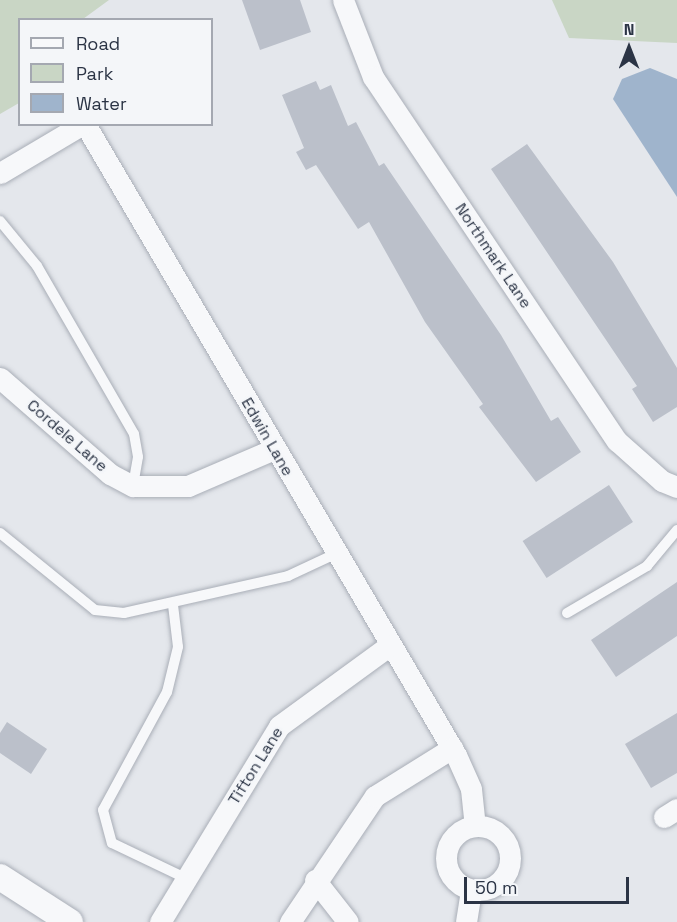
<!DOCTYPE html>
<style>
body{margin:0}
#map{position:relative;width:677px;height:922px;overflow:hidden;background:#e4e7ec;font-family:"Space Grotesk",sans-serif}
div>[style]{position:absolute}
.green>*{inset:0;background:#c9d6c5}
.water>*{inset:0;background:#9fb4cc}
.building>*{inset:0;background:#bbc0ca;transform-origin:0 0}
.roads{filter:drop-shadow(0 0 2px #a9aeb7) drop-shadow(0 0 2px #a9aeb7)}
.service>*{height:10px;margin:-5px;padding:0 5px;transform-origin:5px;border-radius:5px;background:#f7f8fa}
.minor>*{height:21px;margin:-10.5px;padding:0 10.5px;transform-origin:10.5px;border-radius:10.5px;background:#f7f8fa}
.minor>.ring{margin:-10.5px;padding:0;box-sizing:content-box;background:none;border:21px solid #f7f8fa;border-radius:50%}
.tertiary>*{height:26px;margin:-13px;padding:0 13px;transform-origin:13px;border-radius:13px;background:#f7f8fa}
span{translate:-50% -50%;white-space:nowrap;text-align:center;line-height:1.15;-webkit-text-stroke:5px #f4f6f9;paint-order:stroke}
.street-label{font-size:16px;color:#2b3445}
.legend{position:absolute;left:18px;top:18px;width:195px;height:108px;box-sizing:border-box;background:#f4f6f9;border:2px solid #a4a8b1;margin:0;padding:8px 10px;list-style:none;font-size:18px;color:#2b3445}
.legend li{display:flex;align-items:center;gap:12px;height:30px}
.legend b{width:30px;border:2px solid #a4a8b1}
.north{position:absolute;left:599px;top:18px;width:60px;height:60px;-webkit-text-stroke:4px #f4f6f9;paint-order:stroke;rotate:0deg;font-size:16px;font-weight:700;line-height:24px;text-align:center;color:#2b3445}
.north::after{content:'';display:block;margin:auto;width:21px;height:27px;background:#2b3445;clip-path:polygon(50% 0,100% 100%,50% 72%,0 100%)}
.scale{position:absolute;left:464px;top:877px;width:165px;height:27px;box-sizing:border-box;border:3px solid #2b3445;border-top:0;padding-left:8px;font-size:18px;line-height:21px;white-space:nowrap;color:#2b3445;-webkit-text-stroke:4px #f4f6f9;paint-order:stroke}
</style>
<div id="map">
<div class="green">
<i style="clip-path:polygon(0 0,109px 0,83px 19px,20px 20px,19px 103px,0 114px)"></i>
<i style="clip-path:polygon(552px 0,677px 0,677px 43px,569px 38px)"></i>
</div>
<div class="water">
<i style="clip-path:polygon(650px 68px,677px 79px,677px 197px,613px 99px,622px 79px)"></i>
</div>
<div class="building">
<i style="clip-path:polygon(242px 0,300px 0,311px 32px,260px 50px)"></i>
<i style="clip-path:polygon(316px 81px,320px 90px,331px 85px,348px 126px,356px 122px,379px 166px,384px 163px,501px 335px,551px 421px,558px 417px,581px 452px,536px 482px,479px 407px,483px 404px,425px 322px,369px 222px,358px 229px,316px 165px,306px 170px,296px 152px,304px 148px,282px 95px)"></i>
<i style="clip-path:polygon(527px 144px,613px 262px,677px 368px,677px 407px,653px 422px,632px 389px,637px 386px,491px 169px)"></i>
<i style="left:609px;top:485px;width:44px;height:103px;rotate:57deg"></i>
<i style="clip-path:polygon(677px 582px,677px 636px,616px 677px,591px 640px)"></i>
<i style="clip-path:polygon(677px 713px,677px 773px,651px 788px,625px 744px)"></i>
<i style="clip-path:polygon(7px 722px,47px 749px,31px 774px,0 753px,0 733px)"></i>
</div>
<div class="roads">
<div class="service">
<i style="left:0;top:221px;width:58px;rotate:50.6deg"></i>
<i style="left:37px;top:266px;width:194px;rotate:60deg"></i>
<i style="left:134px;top:434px;width:23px;rotate:80deg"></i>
<i style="left:138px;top:457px;width:29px;rotate:100deg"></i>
<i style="left:0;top:533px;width:122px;rotate:39deg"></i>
<i style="left:95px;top:610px;width:29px;rotate:6deg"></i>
<i style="left:124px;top:613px;width:168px;rotate:-12.7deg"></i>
<i style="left:288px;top:576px;width:52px;rotate:-25.1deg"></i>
<i style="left:173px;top:605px;width:42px;rotate:83.2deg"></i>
<i style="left:178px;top:647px;width:46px;rotate:103.7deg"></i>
<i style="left:167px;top:692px;width:134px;rotate:118.5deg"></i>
<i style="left:103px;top:810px;width:34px;rotate:75deg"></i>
<i style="left:112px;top:843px;width:83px;rotate:25.6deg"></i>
<i style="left:567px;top:613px;width:93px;rotate:-30.4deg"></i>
<i style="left:647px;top:566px;width:47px;rotate:-50.2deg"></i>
</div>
<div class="minor">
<i style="left:343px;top:0;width:83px;rotate:68.7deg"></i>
<i style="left:373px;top:77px;width:438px;rotate:56.2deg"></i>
<i style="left:617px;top:441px;width:60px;rotate:41.6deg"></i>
<i style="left:662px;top:481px;width:16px;rotate:22deg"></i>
<i style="left:85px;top:124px;width:732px;rotate:59.55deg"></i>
<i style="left:456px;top:755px;width:37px;rotate:66deg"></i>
<i style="left:471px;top:789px;width:37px;rotate:84deg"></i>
<i style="left:0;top:173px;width:96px;rotate:-30.6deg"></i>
<i style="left:0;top:378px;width:146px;rotate:41.1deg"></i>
<i style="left:110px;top:474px;width:26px;rotate:28deg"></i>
<i style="left:133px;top:486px;width:55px"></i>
<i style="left:188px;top:486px;width:94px;rotate:-23.3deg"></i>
<i style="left:664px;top:817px;width:15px;rotate:-32deg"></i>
<i class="ring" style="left:446px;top:826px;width:43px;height:43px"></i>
<i style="left:315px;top:880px;width:53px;rotate:51.8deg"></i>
<i style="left:160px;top:922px;width:229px;rotate:-58.7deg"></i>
<i style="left:279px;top:726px;width:137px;rotate:-36.1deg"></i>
<i style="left:290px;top:922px;width:152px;rotate:-56deg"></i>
<i style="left:375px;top:796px;width:91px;rotate:-31.9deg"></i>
<i style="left:466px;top:922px;width:31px;rotate:-81deg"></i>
</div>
<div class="tertiary">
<i style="left:0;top:877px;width:83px;rotate:32.7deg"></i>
</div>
</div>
<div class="street-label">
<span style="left:493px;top:256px;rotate:56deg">Northmark Lane</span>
<span style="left:67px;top:436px;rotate:41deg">Cordele Lane</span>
<span style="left:267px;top:437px;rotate:60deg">Edwin Lane</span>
<span style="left:256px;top:766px;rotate:-58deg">Tifton Lane</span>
</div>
<ul class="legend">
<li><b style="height:8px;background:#f7f8fa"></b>Road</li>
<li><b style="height:16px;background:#c9d6c5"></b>Park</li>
<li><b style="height:16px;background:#9fb4cc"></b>Water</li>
</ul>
<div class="north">N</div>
<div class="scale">50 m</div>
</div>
